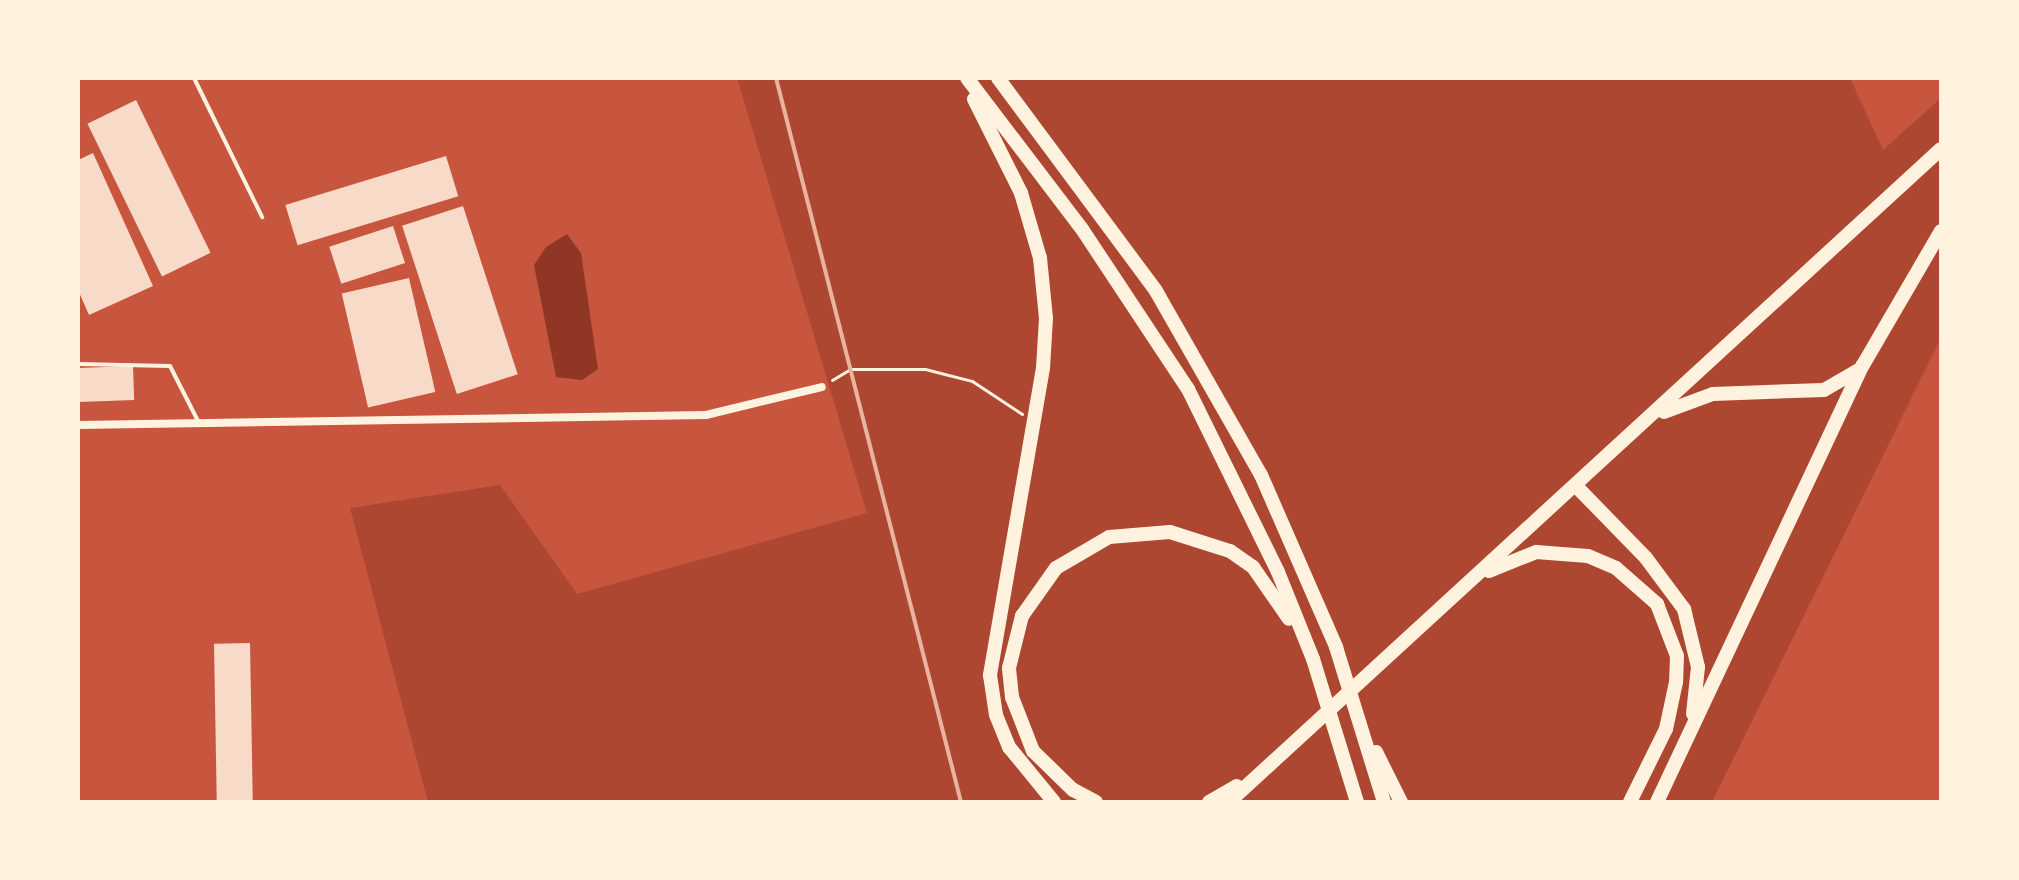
<!DOCTYPE html>
<style>
body{margin:0}
#map{position:relative;width:2019px;height:880px;overflow:hidden;background:#c8553d;font-family:"Work Sans",sans-serif}
div>[style]{position:absolute}
.green>*{inset:0;background:#ae4732}
.water>*{inset:0;background:#8f3625}
.building>*{inset:0;background:#f7dbc8;transform-origin:0 0}
.path>*{height:3px;margin:-1.5px;padding:0 1.5px;transform-origin:1.5px;border-radius:1.5px;background:#fff3e0}
.service>*{height:4px;margin:-2px;padding:0 2px;transform-origin:2px;border-radius:2px;background:#fff3e0}
.minor>*{height:8px;margin:-4px;padding:0 4px;transform-origin:4px;border-radius:4px;background:#fff3e0}
.primary>*{height:14px;margin:-7px;padding:0 7px;transform-origin:7px;border-radius:7px;background:#fff3e0}
.rail>*{height:4px;margin:-2px;padding:0 2px;transform-origin:2px;border-radius:2px;background:#e9b49f}
span{translate:-50% -50%;white-space:nowrap;text-align:center;line-height:1.15;-webkit-text-stroke:6px #fff3e0;paint-order:stroke}
.frame{position:absolute;inset:0;border:80px solid #fff3e0;pointer-events:none}
</style>
<div id="map">
<div class="green">
<i style="clip-path:polygon(737px 78px,1850px 78px,1883px 150px,1941px 98px,1941px 338px,1712px 802px,428px 802px,350px 508px,500px 485px,577px 594px,867px 513px)"></i>
</div>
<div class="water">
<i style="clip-path:polygon(567px 234px,581px 253px,598px 369px,582px 380px,556px 377px,534px 265px,546px 247px)"></i>
</div>
<div class="building">
<i style="left:136px;top:100px;width:170px;height:54px;rotate:64deg"></i>
<i style="clip-path:polygon(93px 153px,153px 286px,89px 315px,78px 290px,78px 160px)"></i>
<i style="left:446px;top:156px;width:42px;height:168px;rotate:73deg"></i>
<i style="left:463px;top:206px;width:177px;height:64px;rotate:72deg"></i>
<i style="left:393px;top:226px;width:39px;height:67px;rotate:72deg"></i>
<i style="left:409px;top:278px;width:117px;height:69px;rotate:77deg"></i>
<i style="left:133px;top:366px;width:34px;height:55px;rotate:88deg"></i>
<i style="left:250px;top:643px;width:159px;height:36px;rotate:89deg"></i>
</div>
<div class="path">
<i style="left:832px;top:380px;width:21px;rotate:-31deg"></i>
<i style="left:850px;top:369px;width:75px"></i>
<i style="left:925px;top:369px;width:49px;rotate:14.3deg"></i>
<i style="left:972px;top:381px;width:60px;rotate:33.4deg"></i>
</div>
<div class="service">
<i style="left:194px;top:78px;width:155px;rotate:63.9deg"></i>
<i style="left:78px;top:364px;width:92px;rotate:1.2deg"></i>
<i style="left:170px;top:366px;width:62px;rotate:63deg"></i>
</div>
<div class="minor">
<i style="left:78px;top:425px;width:628px;rotate:-0.91deg"></i>
<i style="left:706px;top:415px;width:119px;rotate:-13.6deg"></i>
</div>
<div class="primary">
<i style="left:967px;top:78px;width:190px;rotate:52.7deg"></i>
<i style="left:1082px;top:229px;width:192px;rotate:56.5deg"></i>
<i style="left:1188px;top:389px;width:204px;rotate:63.8deg"></i>
<i style="left:1278px;top:572px;width:94px;rotate:68.1deg"></i>
<i style="left:1313px;top:659px;width:150px;rotate:72.9deg"></i>
<i style="left:998px;top:78px;width:265px;rotate:53.4deg"></i>
<i style="left:1156px;top:291px;width:212px;rotate:60.3deg"></i>
<i style="left:1261px;top:475px;width:188px;rotate:66.4deg"></i>
<i style="left:1336px;top:647px;width:162px;rotate:72.8deg"></i>
<i style="left:974px;top:99px;width:105px;rotate:63.4deg"></i>
<i style="left:1021px;top:193px;width:68px;rotate:73.7deg"></i>
<i style="left:1040px;top:258px;width:60px;rotate:84.3deg"></i>
<i style="left:1046px;top:318px;width:50px;rotate:93.4deg"></i>
<i style="left:1043px;top:368px;width:312px;rotate:99.8deg"></i>
<i style="left:990px;top:675px;width:40px;rotate:81.5deg"></i>
<i style="left:996px;top:715px;width:35px;rotate:68deg"></i>
<i style="left:1009px;top:747px;width:71px;rotate:50.7deg"></i>
<i style="left:1664px;top:412px;width:52px;rotate:-20.2deg"></i>
<i style="left:1713px;top:394px;width:111px;rotate:-2.1deg"></i>
<i style="left:1824px;top:390px;width:39px;rotate:-30deg"></i>
<i style="left:1576px;top:486px;width:100px;rotate:45.8deg"></i>
<i style="left:1646px;top:558px;width:64px;rotate:53.3deg"></i>
<i style="left:1684px;top:609px;width:60px;rotate:76.4deg"></i>
<i style="left:1698px;top:667px;width:47px;rotate:96.1deg"></i>
<i style="left:1489px;top:571px;width:51px;rotate:-22deg"></i>
<i style="left:1536px;top:552px;width:52px;rotate:4.4deg"></i>
<i style="left:1588px;top:556px;width:30px;rotate:23deg"></i>
<i style="left:1616px;top:568px;width:55px;rotate:41.3deg"></i>
<i style="left:1657px;top:604px;width:56px;rotate:69deg"></i>
<i style="left:1677px;top:656px;width:26px;rotate:92deg"></i>
<i style="left:1676px;top:682px;width:48px;rotate:102deg"></i>
<i style="left:1666px;top:729px;width:81px;rotate:116.3deg"></i>
<i style="left:1376px;top:752px;width:56px;rotate:63.4deg"></i>
<i style="left:1096px;top:802px;width:26px;rotate:-152deg"></i>
<i style="left:1073px;top:790px;width:56px;rotate:-135.7deg"></i>
<i style="left:1033px;top:751px;width:58px;rotate:-111.3deg"></i>
<i style="left:1012px;top:697px;width:29px;rotate:-96deg"></i>
<i style="left:1009px;top:668px;width:54px;rotate:-76deg"></i>
<i style="left:1022px;top:616px;width:59px;rotate:-54.7deg"></i>
<i style="left:1056px;top:568px;width:61px;rotate:-30.3deg"></i>
<i style="left:1109px;top:537px;width:61px;rotate:-4.7deg"></i>
<i style="left:1170px;top:532px;width:63px;rotate:17.6deg"></i>
<i style="left:1230px;top:551px;width:28px;rotate:35deg"></i>
<i style="left:1253px;top:567px;width:63px;rotate:55.3deg"></i>
<i style="left:1209px;top:802px;width:32px;rotate:-30deg"></i>
<i style="left:1229px;top:802px;width:966px;rotate:-42.53deg"></i>
<i style="left:1657px;top:802px;width:483px;rotate:-64.8deg"></i>
<i style="left:1863px;top:365px;width:155px;rotate:-59.8deg"></i>
</div>
<div class="rail">
<i style="left:776px;top:78px;width:747px;rotate:75.67deg"></i>
</div>
<div class="frame"></div>
</div>
